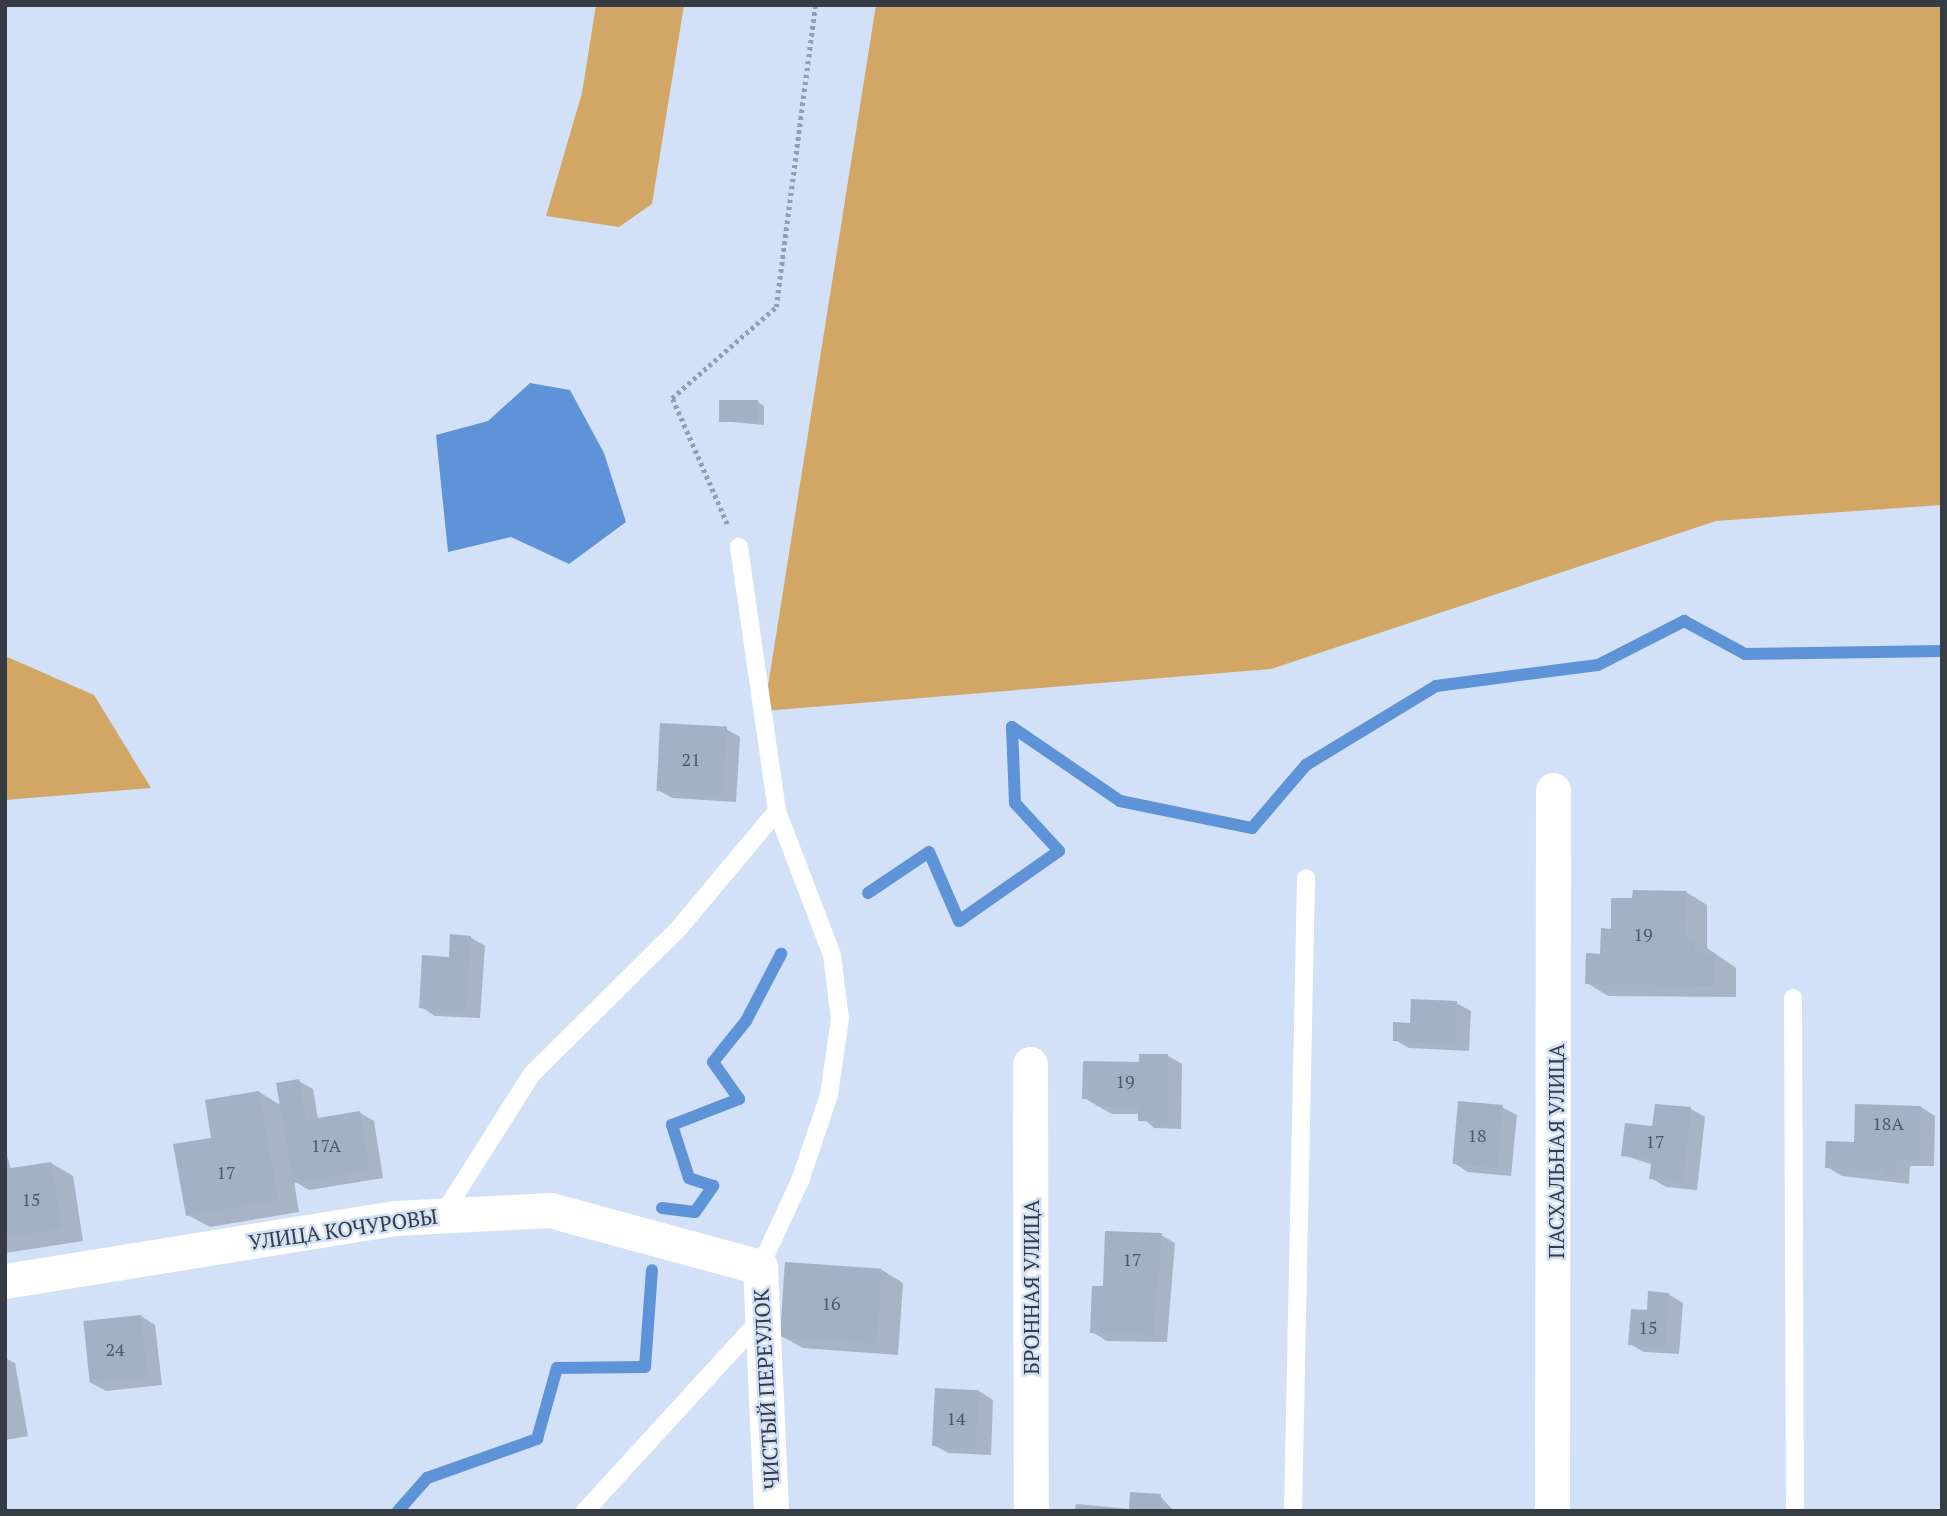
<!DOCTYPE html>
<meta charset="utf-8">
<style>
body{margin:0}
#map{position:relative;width:1947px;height:1516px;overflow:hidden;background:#d2e1f7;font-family:"PT Serif",serif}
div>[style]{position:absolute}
.green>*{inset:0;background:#d2a766}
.water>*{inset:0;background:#5f93d8}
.shadow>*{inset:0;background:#0003}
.stream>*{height:12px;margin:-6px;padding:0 6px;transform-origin:6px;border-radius:6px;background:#5f93d8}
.building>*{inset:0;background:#a2b1c6;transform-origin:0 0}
.path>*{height:4.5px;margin-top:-2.25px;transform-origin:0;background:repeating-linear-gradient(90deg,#939eaf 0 3.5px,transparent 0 7px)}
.lane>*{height:18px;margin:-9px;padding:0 9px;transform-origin:9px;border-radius:9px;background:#fff}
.street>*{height:35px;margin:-17.5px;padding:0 17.5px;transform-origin:17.5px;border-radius:17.5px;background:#fff}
span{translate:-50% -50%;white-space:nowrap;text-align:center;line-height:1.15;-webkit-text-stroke:5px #d2e1f7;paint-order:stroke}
.number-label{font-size:18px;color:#515964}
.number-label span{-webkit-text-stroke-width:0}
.street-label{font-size:21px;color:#363c44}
.frame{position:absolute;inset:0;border:7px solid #363c44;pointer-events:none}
</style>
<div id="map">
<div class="green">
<i style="clip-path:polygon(596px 5px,684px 5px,652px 204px,619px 227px,546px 216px,582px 93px)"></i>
<i style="clip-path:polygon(876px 5px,1942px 5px,1942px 505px,1716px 521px,1271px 669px,764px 711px)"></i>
<i style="clip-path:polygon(5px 656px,94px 695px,151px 788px,5px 800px)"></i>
</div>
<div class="water">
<i style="clip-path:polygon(530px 383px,570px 390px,604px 453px,626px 522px,569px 564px,511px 537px,448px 552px,436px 435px,488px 421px)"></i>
</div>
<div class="shadow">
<i style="clip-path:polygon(758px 402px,764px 406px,764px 425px,721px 421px)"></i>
<i style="clip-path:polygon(726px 729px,740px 737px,736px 802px,672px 798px,658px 790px)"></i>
<i style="clip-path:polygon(1686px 892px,1707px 905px,1707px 948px,1736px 968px,1736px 997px,1608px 996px,1587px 983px,1634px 899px)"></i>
<i style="clip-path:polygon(470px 937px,485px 946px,480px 1018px,435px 1016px,421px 1007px)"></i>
<i style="clip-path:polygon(1456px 1003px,1471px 1011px,1469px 1051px,1409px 1048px,1395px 1040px)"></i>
<i style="clip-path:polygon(1168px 1056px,1182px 1064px,1181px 1129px,1154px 1128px,1139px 1114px,1112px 1114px,1084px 1098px,1141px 1064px)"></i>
<i style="clip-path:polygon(299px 1081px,313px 1089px,318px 1119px,359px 1112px,374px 1121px,383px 1178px,309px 1190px,294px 1181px,299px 1212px,210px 1227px,188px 1215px,213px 1139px,259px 1092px,282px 1106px)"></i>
<i style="clip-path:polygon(1502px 1107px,1517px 1115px,1511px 1176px,1468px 1172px,1454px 1163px)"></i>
<i style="clip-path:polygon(1921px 1107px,1935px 1116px,1934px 1166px,1910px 1166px,1909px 1184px,1842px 1176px,1827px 1167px,1855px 1143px)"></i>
<i style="clip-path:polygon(1691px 1109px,1705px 1117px,1697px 1190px,1666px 1187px,1651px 1178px,1653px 1165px,1623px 1155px,1654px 1128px)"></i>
<i style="clip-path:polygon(5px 1148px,11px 1170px,51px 1163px,73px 1176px,83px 1241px,5px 1253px)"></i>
<i style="clip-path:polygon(1161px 1235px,1175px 1243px,1167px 1342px,1107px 1341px,1092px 1332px,1105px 1288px)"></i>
<i style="clip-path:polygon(882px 1270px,903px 1283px,898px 1355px,803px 1348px,781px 1336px)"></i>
<i style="clip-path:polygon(1668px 1294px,1683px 1303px,1679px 1354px,1644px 1352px,1630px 1344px)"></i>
<i style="clip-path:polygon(141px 1316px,155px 1325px,162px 1385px,106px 1391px,91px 1383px)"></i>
<i style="clip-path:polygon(5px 1358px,15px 1363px,28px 1436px,5px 1440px)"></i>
<i style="clip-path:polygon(979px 1391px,993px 1400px,991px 1455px,948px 1453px,934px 1445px)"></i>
<i style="clip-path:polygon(1160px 1496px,1174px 1511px,1077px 1511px,1130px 1511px)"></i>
</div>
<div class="stream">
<i style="left:868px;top:893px;width:73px;rotate:-33.9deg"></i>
<i style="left:929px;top:852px;width:75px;rotate:66.5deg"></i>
<i style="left:959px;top:921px;width:122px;rotate:-35deg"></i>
<i style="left:1059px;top:851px;width:65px;rotate:-132.5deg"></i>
<i style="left:1015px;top:803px;width:76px;rotate:-92.3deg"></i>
<i style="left:1012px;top:727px;width:131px;rotate:34.4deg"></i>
<i style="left:1120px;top:801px;width:135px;rotate:11.6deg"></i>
<i style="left:1252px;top:828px;width:83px;rotate:-49.4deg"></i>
<i style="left:1306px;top:765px;width:152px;rotate:-31.3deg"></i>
<i style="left:1436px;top:686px;width:163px;rotate:-7.4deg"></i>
<i style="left:1598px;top:665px;width:97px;rotate:-27.1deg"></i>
<i style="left:1684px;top:621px;width:69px;rotate:28.4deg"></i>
<i style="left:1745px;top:654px;width:197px;rotate:-0.9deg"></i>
<i style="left:662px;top:1208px;width:33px;rotate:7deg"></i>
<i style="left:695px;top:1212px;width:32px;rotate:-55deg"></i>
<i style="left:713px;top:1186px;width:25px;rotate:-162deg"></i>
<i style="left:689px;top:1178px;width:56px;rotate:-107.8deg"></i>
<i style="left:672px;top:1125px;width:72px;rotate:-21.2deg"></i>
<i style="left:739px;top:1099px;width:45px;rotate:-125.1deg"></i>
<i style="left:713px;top:1062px;width:53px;rotate:-51.2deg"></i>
<i style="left:746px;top:1021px;width:76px;rotate:-62.4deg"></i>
<i style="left:398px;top:1511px;width:44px;rotate:-48.7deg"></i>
<i style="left:427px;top:1478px;width:117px;rotate:-19.5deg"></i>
<i style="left:537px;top:1439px;width:74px;rotate:-74.3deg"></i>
<i style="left:557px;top:1368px;width:88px;rotate:-0.7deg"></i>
<i style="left:645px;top:1367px;width:97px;rotate:-85.9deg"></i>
</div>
<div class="building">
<i style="left:719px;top:400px;width:39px;height:22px"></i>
<i style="left:660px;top:723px;width:67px;height:68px;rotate:3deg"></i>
<i style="clip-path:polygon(1633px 890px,1686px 891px,1685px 939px,1695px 939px,1695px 953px,1715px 954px,1715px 986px,1585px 984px,1586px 953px,1600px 954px,1601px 928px,1611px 929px,1611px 898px,1632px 898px)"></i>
<i style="clip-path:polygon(450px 934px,471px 936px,466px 1011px,419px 1008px,422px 955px,449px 957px)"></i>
<i style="clip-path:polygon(1411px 999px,1457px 1001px,1455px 1043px,1393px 1041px,1393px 1022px,1410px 1023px)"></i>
<i style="clip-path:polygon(1139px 1054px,1168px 1054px,1167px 1122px,1138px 1121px,1138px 1107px,1096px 1106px,1096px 1099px,1082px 1099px,1083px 1061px,1139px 1062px)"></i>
<i style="clip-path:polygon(299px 1079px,306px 1120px,360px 1111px,370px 1170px,293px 1183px,276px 1083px)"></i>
<i style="clip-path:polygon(259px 1091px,278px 1200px,186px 1216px,173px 1144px,211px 1138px,205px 1100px)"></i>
<i style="left:1458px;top:1101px;width:45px;height:63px;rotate:5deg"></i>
<i style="clip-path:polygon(1655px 1104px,1691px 1107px,1683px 1183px,1649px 1179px,1652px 1159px,1621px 1156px,1625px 1123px,1652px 1126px)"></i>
<i style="clip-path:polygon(1855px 1104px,1921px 1106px,1920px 1159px,1896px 1159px,1896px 1177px,1884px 1176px,1884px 1170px,1825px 1168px,1826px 1141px,1854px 1142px)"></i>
<i style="clip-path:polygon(51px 1162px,62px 1229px,5px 1238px,5px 1169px)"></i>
<i style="clip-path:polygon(1105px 1231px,1162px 1233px,1153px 1335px,1090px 1333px,1092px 1286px,1103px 1286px)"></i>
<i style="left:785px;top:1262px;width:97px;height:75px;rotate:4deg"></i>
<i style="clip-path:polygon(1648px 1291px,1669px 1293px,1665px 1347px,1628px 1345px,1631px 1309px,1647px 1310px)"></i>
<i style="left:141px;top:1315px;width:62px;height:58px;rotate:84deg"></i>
<i style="left:935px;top:1388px;width:44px;height:58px;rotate:3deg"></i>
<i style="clip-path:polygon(1130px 1492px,1161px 1494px,1159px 1511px,1075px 1511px,1076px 1504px,1129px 1509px)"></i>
</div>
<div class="path">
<i style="left:727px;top:524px;width:137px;rotate:-113.6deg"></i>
<i style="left:672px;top:398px;width:138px;rotate:-41.2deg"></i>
<i style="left:776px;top:307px;width:305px;rotate:-82.6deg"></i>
</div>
<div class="lane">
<i style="left:1793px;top:998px;width:513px;rotate:89.78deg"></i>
<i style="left:442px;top:1216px;width:167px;rotate:-57.7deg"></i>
<i style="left:531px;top:1075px;width:210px;rotate:-44.8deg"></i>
<i style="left:680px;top:927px;width:151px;rotate:-50.1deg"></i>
<i style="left:777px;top:811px;width:267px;rotate:-98.2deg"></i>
<i style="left:760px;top:1267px;width:95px;rotate:-65.1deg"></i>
<i style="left:800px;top:1181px;width:91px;rotate:-71.4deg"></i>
<i style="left:829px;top:1095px;width:77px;rotate:-81.8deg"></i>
<i style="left:840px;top:1019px;width:64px;rotate:-97.1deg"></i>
<i style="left:832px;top:955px;width:154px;rotate:-110.9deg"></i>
<i style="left:585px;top:1511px;width:259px;rotate:-47.5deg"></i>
<i style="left:1293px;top:1511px;width:633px;rotate:-88.82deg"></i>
</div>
<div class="street">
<i style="left:1030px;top:1064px;width:447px;rotate:89.9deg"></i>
<i style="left:5px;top:1281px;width:396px;rotate:-9.2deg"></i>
<i style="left:396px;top:1218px;width:154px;rotate:-3deg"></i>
<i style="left:550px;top:1210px;width:218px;rotate:15.2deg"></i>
<i style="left:760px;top:1267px;width:244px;rotate:87.4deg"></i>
<i style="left:1552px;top:1511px;width:721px;rotate:-89.92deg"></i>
</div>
<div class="number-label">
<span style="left:691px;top:759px">21</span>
<span style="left:1643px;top:934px">19</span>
<span style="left:1125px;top:1081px">19</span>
<span style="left:1888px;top:1123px">18А</span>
<span style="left:1477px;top:1135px">18</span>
<span style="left:1655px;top:1141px">17</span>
<span style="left:326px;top:1145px">17А</span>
<span style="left:226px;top:1172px">17</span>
<span style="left:31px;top:1199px">15</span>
<span style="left:1132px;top:1259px">17</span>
<span style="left:831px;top:1303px">16</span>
<span style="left:1648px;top:1327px">15</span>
<span style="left:115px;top:1349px">24</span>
<span style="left:956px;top:1418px">14</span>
</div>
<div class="street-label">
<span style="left:1556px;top:1151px;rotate:-90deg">ПАСХАЛЬНАЯ УЛИЦА</span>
<span style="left:343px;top:1229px;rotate:-8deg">УЛИЦА КОЧУРОВЫ</span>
<span style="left:1031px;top:1287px;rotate:-90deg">БРОННАЯ УЛИЦА</span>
<span style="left:766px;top:1389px;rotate:-93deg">ЧИСТЫЙ ПЕРЕУЛОК</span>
</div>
<div class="frame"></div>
</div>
